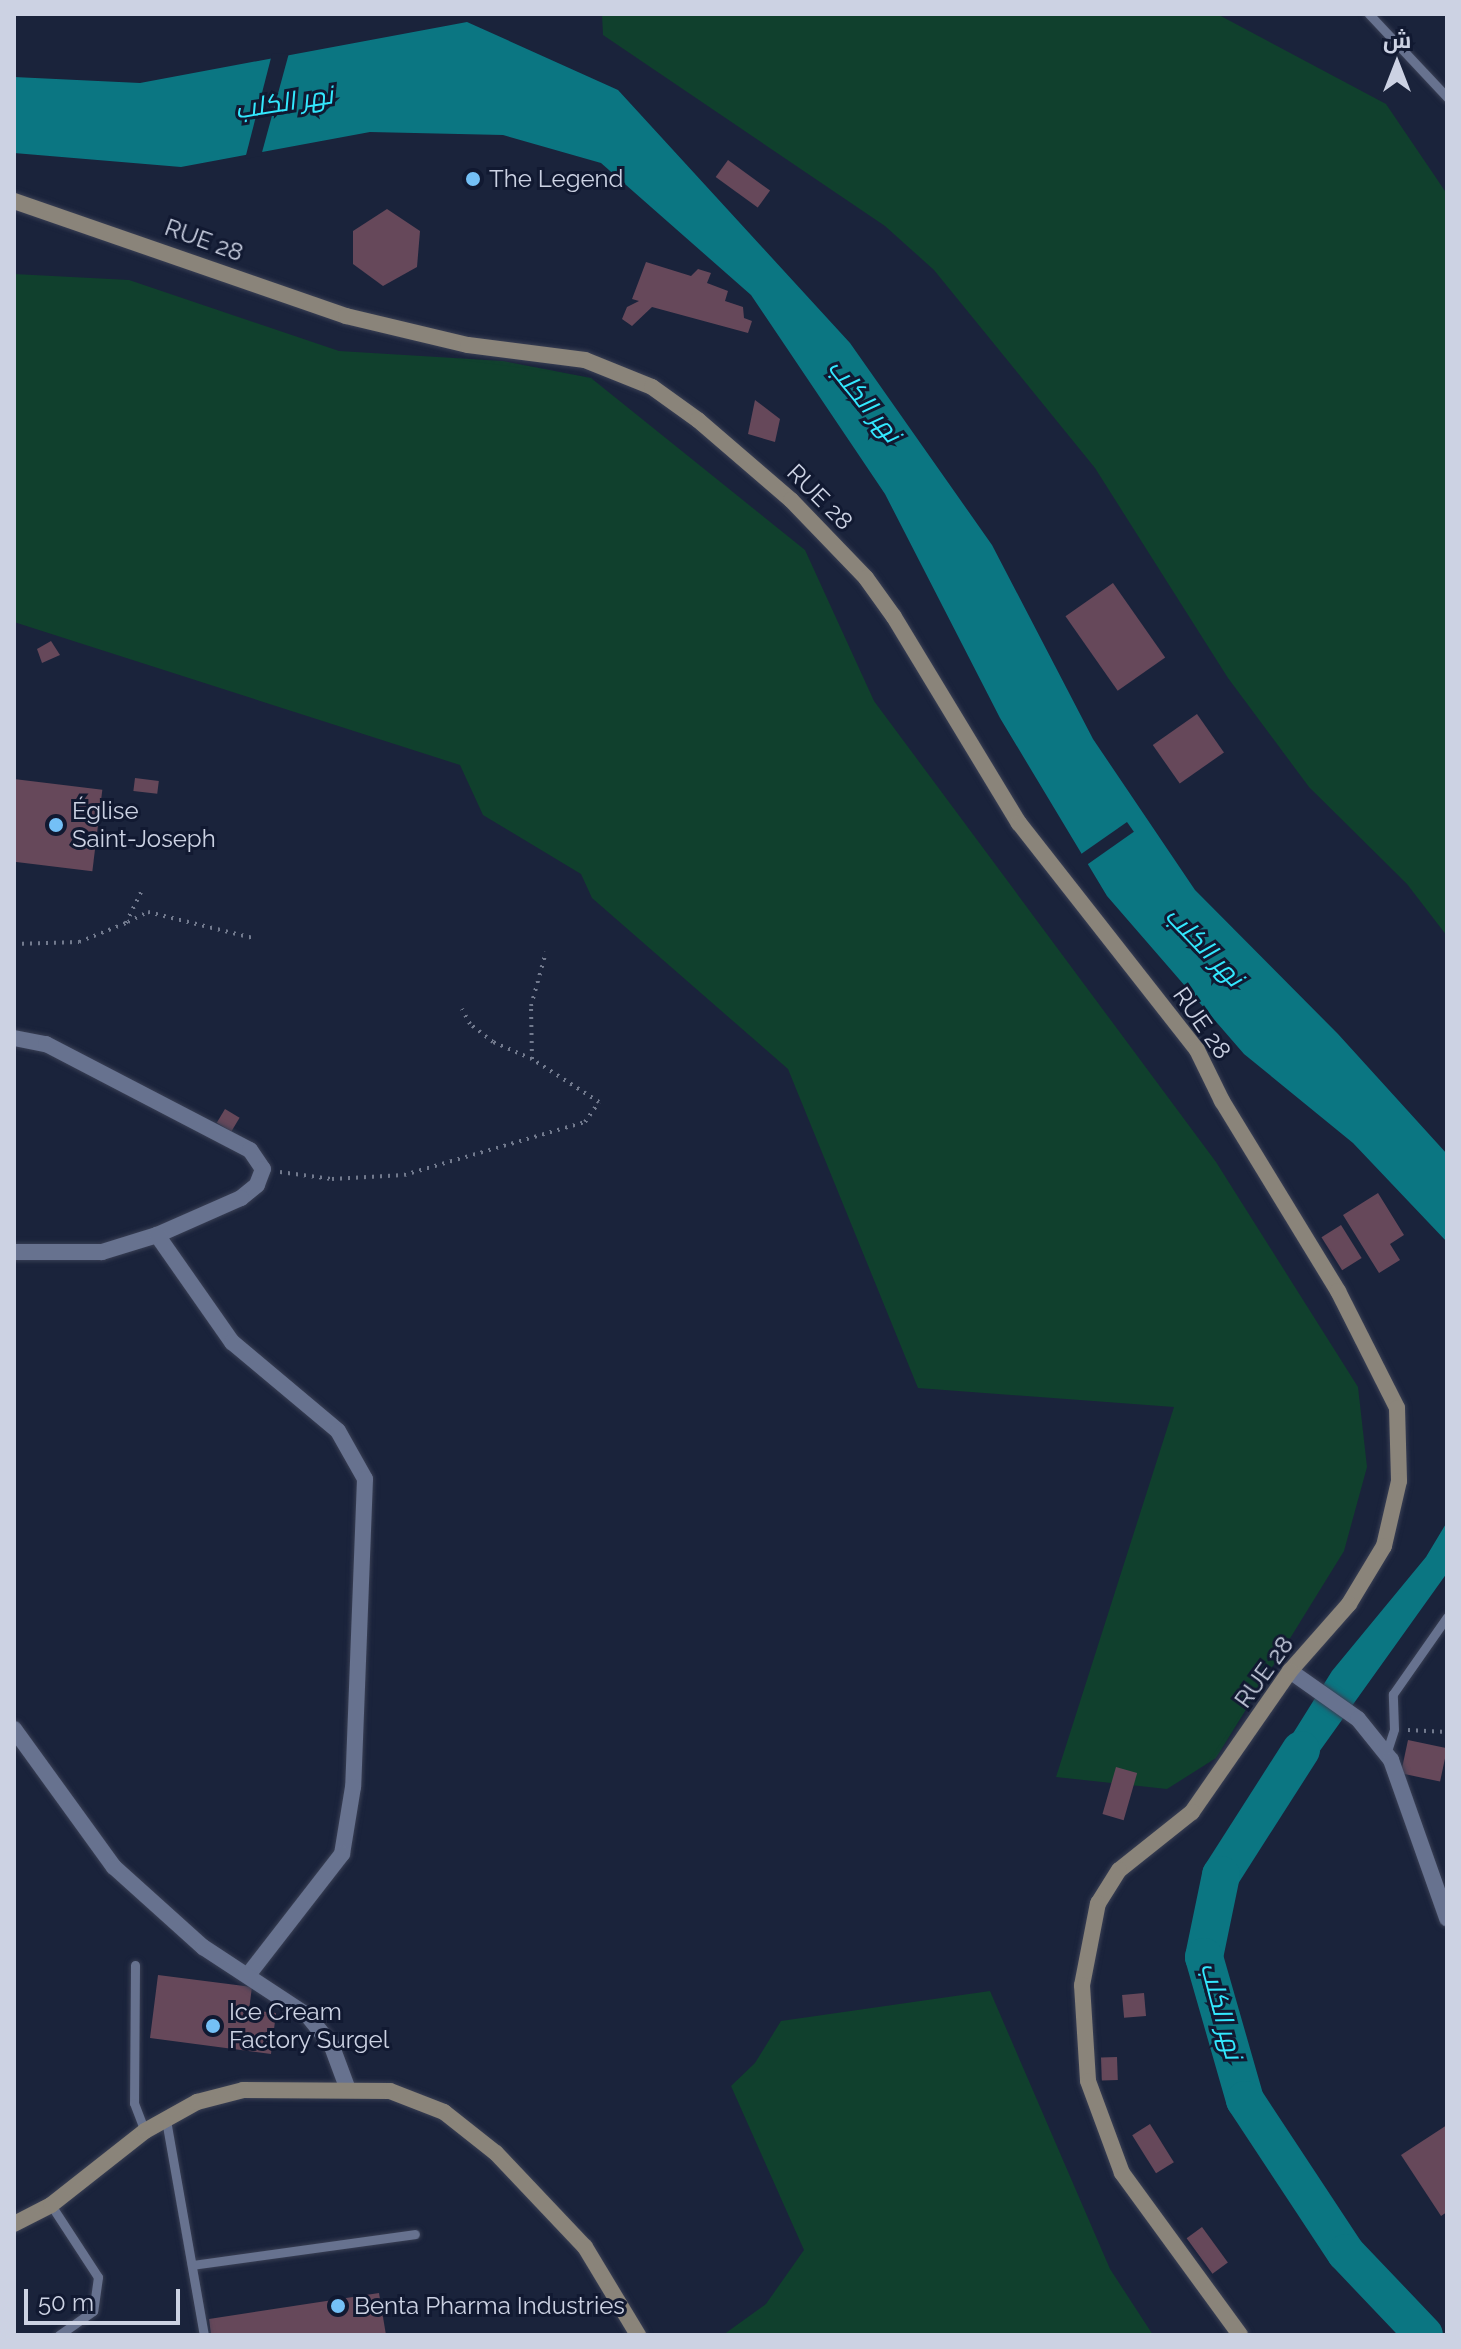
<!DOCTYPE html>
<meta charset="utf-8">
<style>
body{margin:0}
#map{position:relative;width:1461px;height:2349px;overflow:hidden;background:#1a233b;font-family:Raleway,Cairo,sans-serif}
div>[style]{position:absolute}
.green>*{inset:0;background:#10402d}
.water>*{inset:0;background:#0b7682}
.pier>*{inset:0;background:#1a233b;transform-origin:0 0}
.river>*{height:38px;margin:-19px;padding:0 19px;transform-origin:19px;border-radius:19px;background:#0b7682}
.building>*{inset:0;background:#66485a;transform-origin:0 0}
.path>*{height:4px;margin-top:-2px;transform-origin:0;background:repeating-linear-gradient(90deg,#727a8e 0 2px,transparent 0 8px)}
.roads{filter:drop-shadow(0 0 2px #393f54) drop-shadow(0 0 2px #393f54)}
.lane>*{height:9px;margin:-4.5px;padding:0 4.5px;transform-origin:4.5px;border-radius:4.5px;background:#67728f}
.street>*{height:16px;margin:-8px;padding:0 8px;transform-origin:8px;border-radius:8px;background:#67728f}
.secondary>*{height:16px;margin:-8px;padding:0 8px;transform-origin:8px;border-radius:8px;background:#8a847a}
.dots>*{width:22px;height:22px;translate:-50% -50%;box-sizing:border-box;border:4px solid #111931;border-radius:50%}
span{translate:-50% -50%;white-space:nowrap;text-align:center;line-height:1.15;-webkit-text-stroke:6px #111931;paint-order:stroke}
.poi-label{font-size:24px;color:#ccd2e3}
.left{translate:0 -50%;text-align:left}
.street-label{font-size:24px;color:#ccd2e3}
.water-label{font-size:26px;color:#33e8fe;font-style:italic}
.frame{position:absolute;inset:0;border:16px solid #ccd2e3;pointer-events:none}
.north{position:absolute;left:1357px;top:24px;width:80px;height:80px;-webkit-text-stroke:6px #111931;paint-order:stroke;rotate:0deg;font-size:22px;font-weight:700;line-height:32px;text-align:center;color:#ccd2e3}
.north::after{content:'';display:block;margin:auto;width:28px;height:36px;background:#ccd2e3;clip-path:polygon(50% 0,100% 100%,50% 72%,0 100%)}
.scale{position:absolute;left:24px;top:2289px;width:156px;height:36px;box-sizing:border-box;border:4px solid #ccd2e3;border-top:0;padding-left:10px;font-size:24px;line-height:28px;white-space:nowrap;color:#ccd2e3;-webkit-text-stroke:6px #111931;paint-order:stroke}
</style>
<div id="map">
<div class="green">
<i style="clip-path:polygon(602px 14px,1217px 14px,1386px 104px,1447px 194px,1447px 936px,1407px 884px,1309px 787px,1228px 678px,1095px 468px,934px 270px,885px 226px,603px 35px)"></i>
<i style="clip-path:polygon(14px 274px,129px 280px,339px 351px,503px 361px,591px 378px,805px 550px,874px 701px,1216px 1162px,1358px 1387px,1367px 1467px,1344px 1551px,1216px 1758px,1167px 1789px,1056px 1777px,1174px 1407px,918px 1388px,788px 1069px,592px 898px,581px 874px,483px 815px,460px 765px,14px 622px)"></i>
<i style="clip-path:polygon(990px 1991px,1110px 2269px,1153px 2335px,723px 2335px,766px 2304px,804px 2250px,731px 2086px,755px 2063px,781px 2021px)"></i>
</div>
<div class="water">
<i style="clip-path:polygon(467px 22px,618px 90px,850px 343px,992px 545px,1093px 739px,1195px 890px,1338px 1034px,1447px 1154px,1447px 1242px,1353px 1143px,1244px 1054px,1107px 896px,1000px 718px,885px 494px,751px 295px,601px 163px,503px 135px,370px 132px,181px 167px,14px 153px,14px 77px,140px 83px)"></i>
<i style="clip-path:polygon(1447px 1522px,1447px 1573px,1284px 1801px,1259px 1788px,1332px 1671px,1426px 1557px)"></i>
</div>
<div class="pier">
<i style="clip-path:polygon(289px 53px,261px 156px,245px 159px,272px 54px)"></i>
<i style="left:1127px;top:822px;width:12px;height:59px;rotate:55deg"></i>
</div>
<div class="river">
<i style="left:1301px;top:1750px;width:148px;rotate:122.6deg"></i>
<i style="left:1221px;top:1875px;width:84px;rotate:101.7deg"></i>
<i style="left:1204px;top:1957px;width:149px;rotate:74deg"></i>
<i style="left:1245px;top:2100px;width:183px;rotate:56.6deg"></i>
<i style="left:1346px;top:2253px;width:113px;rotate:46.4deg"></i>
</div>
<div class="building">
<i style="left:728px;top:160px;width:52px;height:21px;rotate:36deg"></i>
<i style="clip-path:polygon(387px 209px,420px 231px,417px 267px,383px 286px,353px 264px,353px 231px)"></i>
<i style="clip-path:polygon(646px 262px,691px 276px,698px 269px,711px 273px,707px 283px,728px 291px,725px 301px,743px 307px,744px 318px,752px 321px,748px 333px,652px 307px,632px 326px,622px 319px,627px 307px,639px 301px,632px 299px)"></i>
<i style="clip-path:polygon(755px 400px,780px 419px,775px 442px,748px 434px)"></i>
<i style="left:1113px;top:583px;width:91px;height:58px;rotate:55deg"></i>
<i style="clip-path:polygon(51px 641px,60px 655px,42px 663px,37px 649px)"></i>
<i style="left:1197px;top:714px;width:47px;height:54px;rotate:55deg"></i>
<i style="left:135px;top:778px;width:24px;height:13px;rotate:7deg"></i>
<i style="left:14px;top:779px;width:89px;height:82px;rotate:7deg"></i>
<i style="left:225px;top:1109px;width:17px;height:16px;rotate:31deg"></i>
<i style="clip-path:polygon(1378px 1193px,1404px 1235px,1390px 1244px,1400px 1260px,1379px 1273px,1343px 1215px)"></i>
<i style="left:1341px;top:1225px;width:39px;height:23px;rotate:58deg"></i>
<i style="left:1408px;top:1740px;width:40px;height:34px;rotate:12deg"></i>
<i style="left:1116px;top:1767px;width:22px;height:49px;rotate:16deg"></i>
<i style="clip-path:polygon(158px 1975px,252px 1987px,249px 2010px,276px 2013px,271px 2054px,150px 2038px)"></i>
<i style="left:1144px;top:1993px;width:23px;height:22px;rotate:85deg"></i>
<i style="left:1117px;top:2057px;width:23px;height:16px;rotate:88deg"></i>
<i style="left:1150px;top:2124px;width:45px;height:21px;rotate:58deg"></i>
<i style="clip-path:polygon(1447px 2125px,1447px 2212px,1441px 2216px,1401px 2155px)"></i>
<i style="left:1202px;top:2227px;width:44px;height:19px;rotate:54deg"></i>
<i style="clip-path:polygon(379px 2293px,386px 2335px,211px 2335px,209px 2319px)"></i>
</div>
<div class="path">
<i style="left:128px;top:922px;width:22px;rotate:-27deg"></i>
<i style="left:148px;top:912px;width:108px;rotate:13.9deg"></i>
<i style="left:14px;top:944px;width:65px;rotate:-1.8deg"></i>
<i style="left:79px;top:942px;width:51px;rotate:-22deg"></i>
<i style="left:126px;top:923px;width:37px;rotate:-64deg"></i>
<i style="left:532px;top:1059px;width:53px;rotate:-91.1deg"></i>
<i style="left:531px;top:1006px;width:56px;rotate:-74.5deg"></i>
<i style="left:280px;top:1172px;width:52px;rotate:7.7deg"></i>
<i style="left:332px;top:1179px;width:72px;rotate:-3.2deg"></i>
<i style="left:404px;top:1175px;width:189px;rotate:-16.3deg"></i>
<i style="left:585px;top:1122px;width:24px;rotate:-55deg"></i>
<i style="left:599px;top:1102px;width:80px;rotate:-147.3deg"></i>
<i style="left:532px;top:1059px;width:43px;rotate:-156.4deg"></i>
<i style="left:493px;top:1042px;width:29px;rotate:-142deg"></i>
<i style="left:470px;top:1024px;width:17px;rotate:-118deg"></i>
<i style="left:1408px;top:1730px;width:39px;rotate:3deg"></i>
</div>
<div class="roads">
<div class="lane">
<i style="left:1369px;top:14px;width:114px;rotate:46.8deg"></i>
<i style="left:1386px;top:1754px;width:26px;rotate:-72deg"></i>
<i style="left:1394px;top:1729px;width:35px;rotate:-92deg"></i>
<i style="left:1393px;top:1694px;width:94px;rotate:-55deg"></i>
<i style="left:135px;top:1965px;width:138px;rotate:90.4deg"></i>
<i style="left:134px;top:2103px;width:30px;rotate:69deg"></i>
<i style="left:166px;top:2120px;width:218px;rotate:80deg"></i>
<i style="left:51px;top:2205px;width:86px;rotate:56.9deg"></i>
<i style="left:98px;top:2277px;width:34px;rotate:98deg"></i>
<i style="left:93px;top:2311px;width:42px;rotate:144.8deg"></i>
<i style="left:192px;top:2265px;width:225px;rotate:-7.9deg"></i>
</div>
<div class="street">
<i style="left:14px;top:1038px;width:33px;rotate:11deg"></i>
<i style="left:46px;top:1044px;width:230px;rotate:27.5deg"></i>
<i style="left:250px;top:1150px;width:23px;rotate:56deg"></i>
<i style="left:263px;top:1169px;width:17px;rotate:111deg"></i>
<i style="left:257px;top:1185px;width:21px;rotate:141deg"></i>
<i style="left:241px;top:1198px;width:92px;rotate:156.2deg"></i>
<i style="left:157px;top:1235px;width:58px;rotate:162.8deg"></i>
<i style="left:102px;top:1252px;width:88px;rotate:180deg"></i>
<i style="left:157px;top:1235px;width:131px;rotate:55deg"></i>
<i style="left:232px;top:1342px;width:138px;rotate:40deg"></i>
<i style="left:338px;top:1431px;width:55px;rotate:60.6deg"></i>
<i style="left:365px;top:1479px;width:308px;rotate:92.2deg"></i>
<i style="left:353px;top:1787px;width:68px;rotate:99.3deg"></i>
<i style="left:342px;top:1854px;width:153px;rotate:127.8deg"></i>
<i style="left:1290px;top:1671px;width:83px;rotate:35.2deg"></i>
<i style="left:1358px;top:1719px;width:53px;rotate:51.2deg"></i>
<i style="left:1391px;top:1760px;width:168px;rotate:70.5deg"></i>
<i style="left:14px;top:1729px;width:170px;rotate:54.1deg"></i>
<i style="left:114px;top:1867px;width:120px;rotate:42deg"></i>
<i style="left:203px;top:1947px;width:126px;rotate:33.3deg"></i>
<i style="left:308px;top:2016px;width:36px;rotate:51deg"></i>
<i style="left:331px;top:2044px;width:46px;rotate:69.6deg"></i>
</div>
<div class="secondary">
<i style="left:14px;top:201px;width:351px;rotate:19.1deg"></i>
<i style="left:346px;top:316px;width:125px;rotate:13.4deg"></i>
<i style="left:468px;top:345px;width:118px;rotate:7.3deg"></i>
<i style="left:585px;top:360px;width:72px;rotate:21.9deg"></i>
<i style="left:652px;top:387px;width:57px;rotate:35.7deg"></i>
<i style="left:698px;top:420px;width:123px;rotate:40.7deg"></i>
<i style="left:791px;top:500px;width:108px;rotate:46.1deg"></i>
<i style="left:866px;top:578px;width:48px;rotate:54.3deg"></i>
<i style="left:894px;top:617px;width:241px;rotate:58.8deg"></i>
<i style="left:1019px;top:823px;width:288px;rotate:51.9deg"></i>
<i style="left:1197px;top:1050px;width:57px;rotate:63.9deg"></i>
<i style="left:1222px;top:1101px;width:223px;rotate:58.6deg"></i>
<i style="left:1338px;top:1291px;width:131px;rotate:63.2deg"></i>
<i style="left:1397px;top:1408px;width:73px;rotate:88.4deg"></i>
<i style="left:1399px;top:1481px;width:67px;rotate:103deg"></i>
<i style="left:1384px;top:1546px;width:68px;rotate:121.1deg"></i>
<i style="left:1349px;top:1604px;width:89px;rotate:131.4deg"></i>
<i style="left:1290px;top:1671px;width:172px;rotate:124.8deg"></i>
<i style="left:1192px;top:1812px;width:93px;rotate:141.5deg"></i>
<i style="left:1119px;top:1870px;width:39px;rotate:122deg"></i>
<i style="left:1098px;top:1903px;width:84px;rotate:101deg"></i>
<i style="left:1082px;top:1985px;width:96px;rotate:86.4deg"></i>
<i style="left:1088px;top:2081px;width:98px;rotate:69.7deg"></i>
<i style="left:1122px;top:2173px;width:200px;rotate:53.9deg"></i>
<i style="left:14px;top:2224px;width:42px;rotate:-27.2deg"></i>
<i style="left:51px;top:2205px;width:120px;rotate:-38.2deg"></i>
<i style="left:145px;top:2131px;width:60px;rotate:-29.1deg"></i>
<i style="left:197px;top:2102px;width:48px;rotate:-14.6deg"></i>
<i style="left:243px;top:2090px;width:147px;rotate:0.4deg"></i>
<i style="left:390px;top:2091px;width:58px;rotate:21.3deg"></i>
<i style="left:444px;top:2112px;width:66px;rotate:38.3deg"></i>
<i style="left:496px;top:2153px;width:129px;rotate:46.6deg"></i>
<i style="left:585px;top:2247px;width:103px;rotate:58.9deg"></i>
</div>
</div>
<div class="dots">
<i style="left:473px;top:179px;background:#74c0f6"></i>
<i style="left:56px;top:825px;background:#74c0f6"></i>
<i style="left:213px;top:2026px;background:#74c0f6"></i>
<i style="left:338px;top:2306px;background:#74c0f6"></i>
</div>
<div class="poi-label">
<span class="left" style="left:489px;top:179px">The Legend</span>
<span class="left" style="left:72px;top:825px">Église<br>Saint-Joseph</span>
<span class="left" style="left:229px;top:2026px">Ice Cream<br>Factory Surgel</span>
<span class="left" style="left:354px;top:2306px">Benta Pharma Industries</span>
</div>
<div class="street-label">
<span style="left:204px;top:240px;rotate:20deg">RUE 28</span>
<span style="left:820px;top:497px;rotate:45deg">RUE 28</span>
<span style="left:1202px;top:1023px;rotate:55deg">RUE 28</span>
<span style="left:1264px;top:1672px;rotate:-54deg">RUE 28</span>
</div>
<div class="water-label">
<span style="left:284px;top:103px;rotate:-9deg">نهر الكلب</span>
<span style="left:864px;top:401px;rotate:51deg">نهر الكلب</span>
<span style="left:1204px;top:947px;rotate:46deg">نهر الكلب</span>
<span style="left:1221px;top:2011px;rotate:75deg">نهر الكلب</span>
</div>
<div class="frame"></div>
<div class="north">ش</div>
<div class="scale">50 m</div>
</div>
